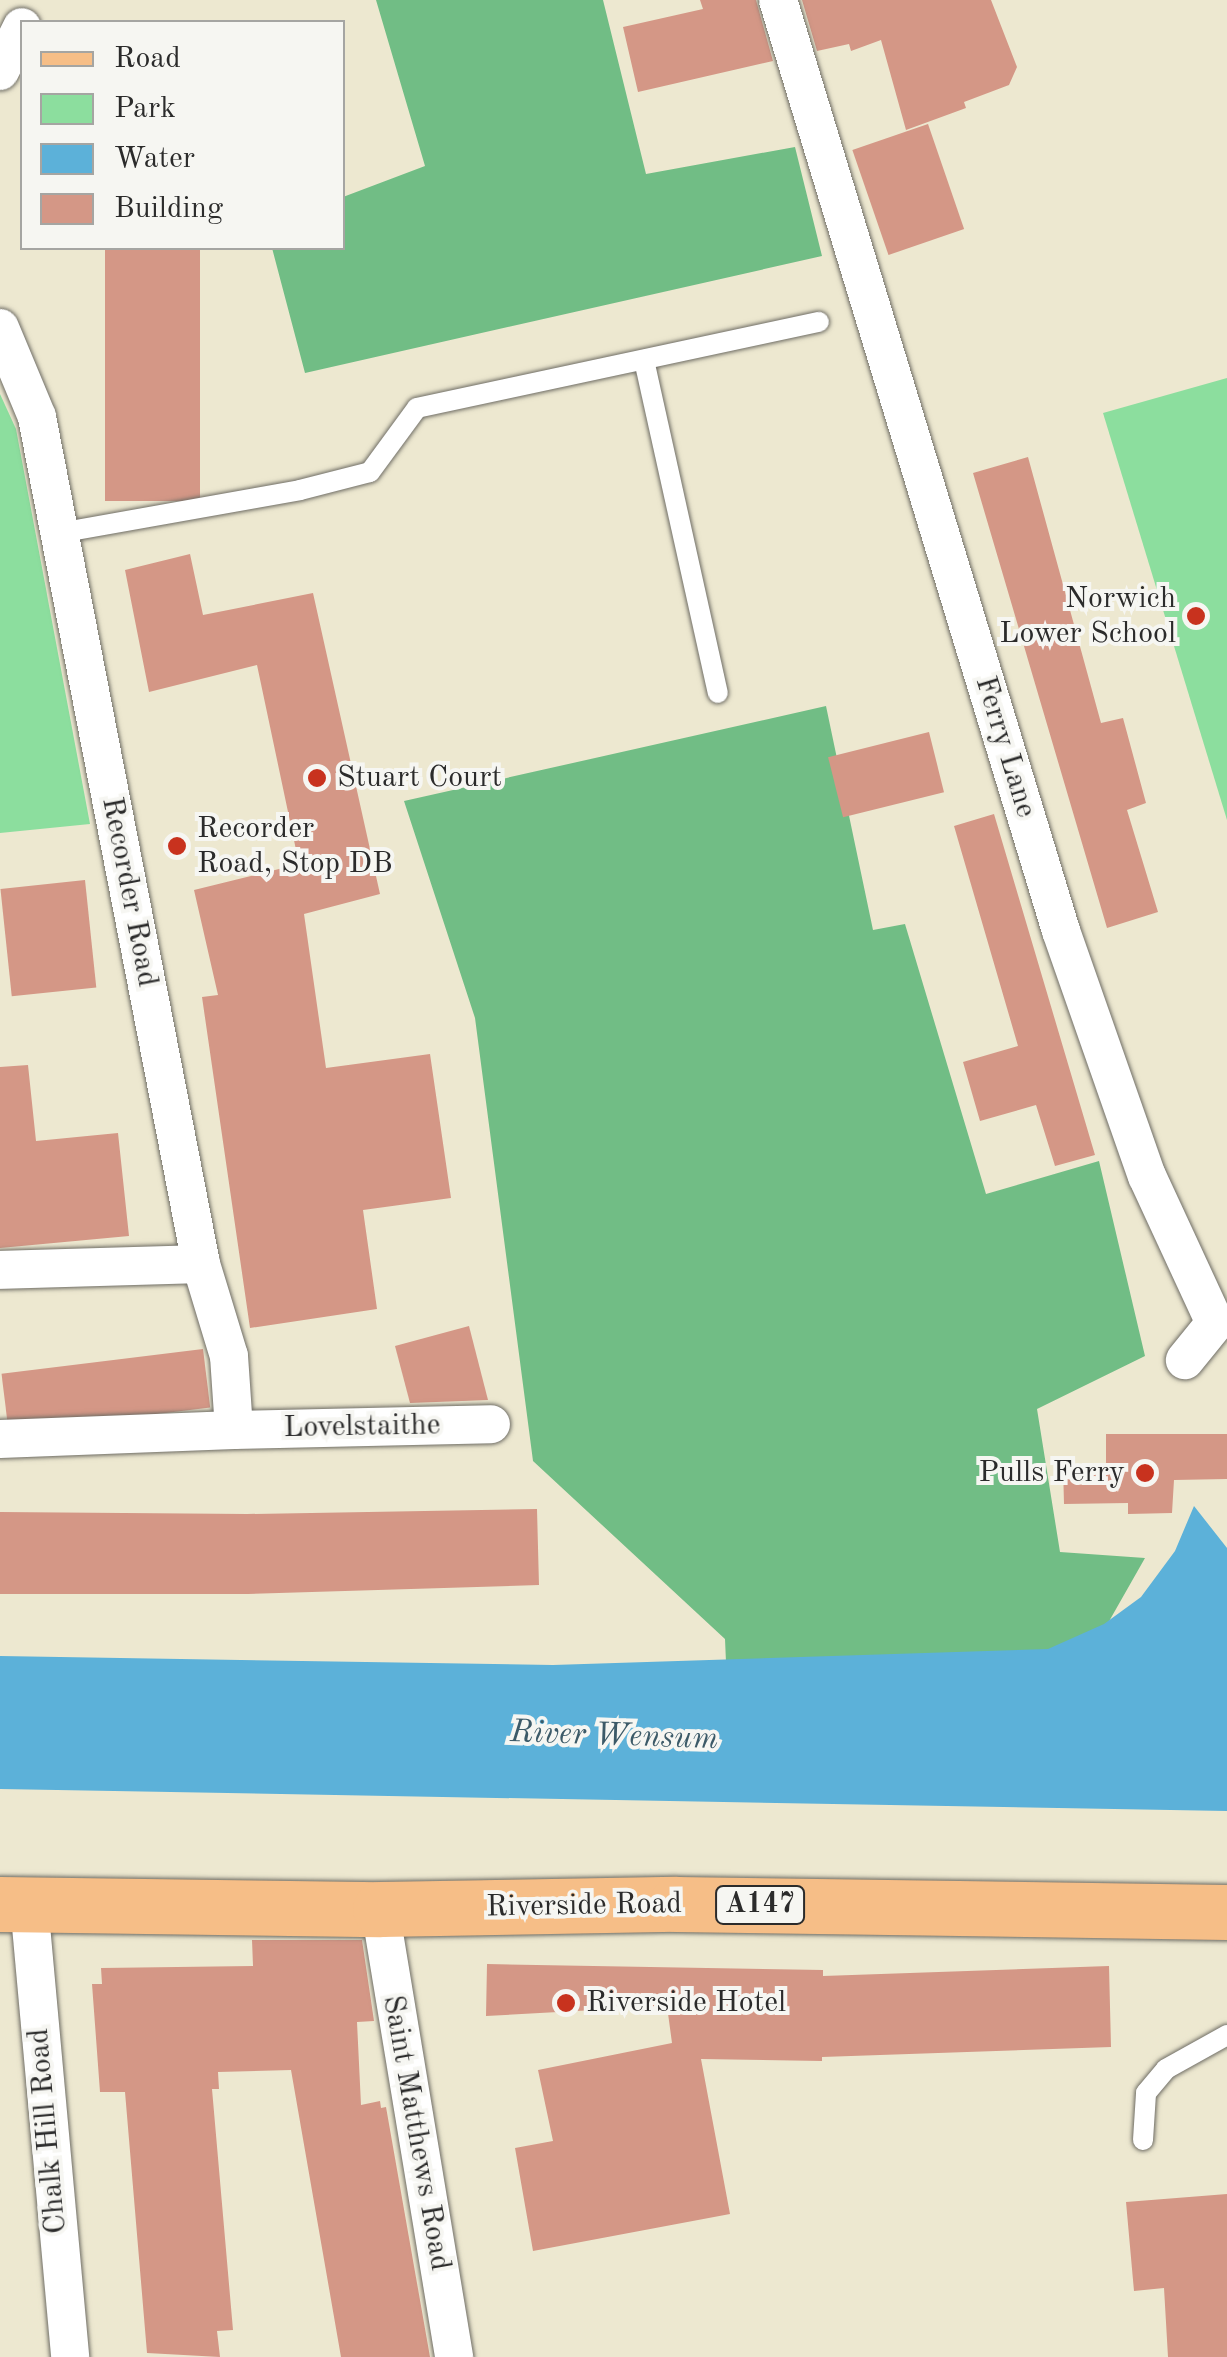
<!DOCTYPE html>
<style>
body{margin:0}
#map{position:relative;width:1227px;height:2357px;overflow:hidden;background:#ede8d0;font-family:"Old Standard TT",serif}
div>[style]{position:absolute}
.green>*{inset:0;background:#8cde9e}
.forest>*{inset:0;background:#71bd85}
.water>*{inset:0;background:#5cb1d9}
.building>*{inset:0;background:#d49786;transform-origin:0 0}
.roads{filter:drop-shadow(0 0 2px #6f6d65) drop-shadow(0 0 2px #6f6d65)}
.lane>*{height:20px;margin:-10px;padding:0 10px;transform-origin:10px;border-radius:10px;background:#fff}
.street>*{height:38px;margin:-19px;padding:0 19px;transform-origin:19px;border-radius:19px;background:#fff}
.primary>*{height:55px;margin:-27.5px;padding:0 27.5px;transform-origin:27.5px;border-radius:27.5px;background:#f6be87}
.dots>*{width:28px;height:28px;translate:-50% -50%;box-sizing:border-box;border:5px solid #f6f6f2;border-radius:50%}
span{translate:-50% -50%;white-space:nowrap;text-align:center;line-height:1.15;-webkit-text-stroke:8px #f6f6f2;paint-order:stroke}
.shield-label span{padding:2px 8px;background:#f6f6f2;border:2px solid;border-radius:8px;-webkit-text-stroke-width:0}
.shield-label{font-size:28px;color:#2b2b2b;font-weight:700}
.poi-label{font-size:30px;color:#2b2b2b}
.right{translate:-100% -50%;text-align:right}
.left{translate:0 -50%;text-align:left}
.street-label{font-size:30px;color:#2b2b2b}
.water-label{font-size:32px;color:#3c5a68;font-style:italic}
.legend{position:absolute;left:20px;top:20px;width:325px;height:230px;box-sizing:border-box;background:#f6f6f2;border:2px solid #a5a5a2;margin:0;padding:12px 18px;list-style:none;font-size:30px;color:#2b2b2b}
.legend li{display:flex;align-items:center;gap:20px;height:50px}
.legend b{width:50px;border:2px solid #a5a5a2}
</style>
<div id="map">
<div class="green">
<i style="clip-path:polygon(1227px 378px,1227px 820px,1103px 413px)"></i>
<i style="clip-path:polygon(0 394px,16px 429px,90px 824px,0 833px)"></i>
</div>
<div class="forest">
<i style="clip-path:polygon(376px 0,603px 0,646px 174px,795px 147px,822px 256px,305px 373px,272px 248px,342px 248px,343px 197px,425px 166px)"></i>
<i style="clip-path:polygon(826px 706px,873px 930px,905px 924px,986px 1194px,1099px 1161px,1145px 1356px,1037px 1409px,1060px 1552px,1145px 1558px,1091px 1653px,728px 1709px,725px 1639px,533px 1461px,475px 1018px,404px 801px)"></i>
</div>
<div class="water">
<i style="clip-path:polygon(1194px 1506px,1227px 1548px,1227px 1811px,0 1789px,0 1656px,553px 1665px,1048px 1649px,1104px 1624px,1141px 1597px,1175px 1551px)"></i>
</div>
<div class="building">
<i style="clip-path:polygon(700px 0,756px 0,773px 61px,638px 92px,623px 27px,703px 9px)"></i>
<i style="clip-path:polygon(802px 0,991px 0,1017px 67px,1009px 85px,964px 102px,966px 108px,906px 130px,881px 40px,851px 51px,849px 44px,817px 51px)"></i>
<i style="left:928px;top:124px;width:111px;height:80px;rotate:71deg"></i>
<i style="left:105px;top:248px;width:95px;height:253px"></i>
<i style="clip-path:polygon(1028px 457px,1101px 723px,1123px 718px,1146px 803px,1127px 810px,1158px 912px,1107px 928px,973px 473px)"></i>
<i style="clip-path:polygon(190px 554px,203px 615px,313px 593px,380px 894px,304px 914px,326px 1068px,430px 1054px,451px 1198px,363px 1210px,377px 1309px,250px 1328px,202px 997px,218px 995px,194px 890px,299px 864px,257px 665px,149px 692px,125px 570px)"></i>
<i style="left:929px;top:732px;width:62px;height:104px;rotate:76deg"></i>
<i style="clip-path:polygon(994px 814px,1095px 1155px,1055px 1166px,1036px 1105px,980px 1121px,963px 1062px,1018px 1046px,954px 826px)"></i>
<i style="left:85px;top:880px;width:108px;height:85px;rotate:84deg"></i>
<i style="clip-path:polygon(28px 1065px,36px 1141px,118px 1133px,129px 1236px,0 1248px,0 1067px)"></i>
<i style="clip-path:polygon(469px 1326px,488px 1400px,410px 1403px,395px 1346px)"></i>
<i style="left:203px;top:1349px;width:59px;height:203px;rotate:83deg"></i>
<i style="clip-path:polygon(1106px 1434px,1227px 1434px,1227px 1479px,1174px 1480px,1172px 1513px,1128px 1514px,1128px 1503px,1064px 1504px,1063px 1466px,1106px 1465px)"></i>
<i style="clip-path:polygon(537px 1509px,539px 1585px,248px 1594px,0 1594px,0 1512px,247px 1514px)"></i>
<i style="clip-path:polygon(252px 1940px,362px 1940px,374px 2021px,357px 2022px,361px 2105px,380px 2101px,381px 2108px,386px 2107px,430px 2357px,341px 2357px,291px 2070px,218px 2072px,219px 2089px,212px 2089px,233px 2330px,217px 2331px,220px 2357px,147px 2353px,125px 2092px,100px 2092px,92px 1984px,102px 1984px,101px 1968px,253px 1966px)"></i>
<i style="clip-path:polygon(487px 1964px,823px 1970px,823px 1976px,1109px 1966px,1111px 2047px,822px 2057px,822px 2061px,701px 2059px,730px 2214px,533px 2251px,515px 2148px,553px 2141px,538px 2070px,672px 2043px,667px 2006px,486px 2016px)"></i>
<i style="clip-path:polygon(1227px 2194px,1227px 2357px,1168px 2357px,1164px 2288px,1134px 2291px,1126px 2202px)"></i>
</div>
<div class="roads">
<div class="lane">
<i style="left:644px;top:360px;width:341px;rotate:77.5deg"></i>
<i style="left:59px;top:533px;width:245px;rotate:-10.1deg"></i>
<i style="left:300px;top:490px;width:72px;rotate:-14.4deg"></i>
<i style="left:370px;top:472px;width:79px;rotate:-53.7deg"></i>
<i style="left:417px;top:408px;width:411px;rotate:-12.1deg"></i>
<i style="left:1143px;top:2140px;width:47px;rotate:-86.3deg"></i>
<i style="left:1146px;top:2093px;width:31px;rotate:-50deg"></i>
<i style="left:1166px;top:2069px;width:70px;rotate:-29.1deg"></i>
</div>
<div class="street">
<i style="left:778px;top:0;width:973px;rotate:73.09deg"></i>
<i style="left:1061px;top:931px;width:260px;rotate:70.7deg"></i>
<i style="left:1147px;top:1176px;width:162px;rotate:65.2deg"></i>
<i style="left:1215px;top:1323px;width:48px;rotate:129deg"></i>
<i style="left:0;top:71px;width:49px;rotate:-63.4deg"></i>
<i style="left:0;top:328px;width:96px;rotate:67.4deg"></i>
<i style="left:37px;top:417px;width:863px;rotate:79.04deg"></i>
<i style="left:201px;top:1264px;width:201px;rotate:178.3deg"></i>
<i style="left:201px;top:1264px;width:96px;rotate:73.1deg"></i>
<i style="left:229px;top:1356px;width:74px;rotate:86.1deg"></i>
<i style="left:234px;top:1430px;width:257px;rotate:-1.3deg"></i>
<i style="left:0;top:1439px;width:234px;rotate:-2.2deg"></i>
<i style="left:29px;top:1904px;width:455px;rotate:84.8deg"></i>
<i style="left:380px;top:1909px;width:454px;rotate:80.6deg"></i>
</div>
<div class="primary">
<i style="left:0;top:1904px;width:380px;rotate:0.8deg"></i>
<i style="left:380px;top:1909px;width:296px;rotate:-1deg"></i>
<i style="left:676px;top:1904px;width:551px;rotate:0.83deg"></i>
</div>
</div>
<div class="dots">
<i style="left:1196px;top:616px;background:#c8321e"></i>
<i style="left:317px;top:778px;background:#c8321e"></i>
<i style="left:177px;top:846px;background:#c8321e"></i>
<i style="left:1145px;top:1473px;background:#c8321e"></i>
<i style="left:566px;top:2003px;background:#c8321e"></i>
</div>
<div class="shield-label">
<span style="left:760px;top:1905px">A147</span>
</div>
<div class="poi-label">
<span class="right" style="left:1176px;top:616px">Norwich<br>Lower School</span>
<span class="left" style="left:337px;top:778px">Stuart Court</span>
<span class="left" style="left:197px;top:846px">Recorder<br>Road, Stop DB</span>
<span class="right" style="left:1125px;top:1473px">Pulls Ferry</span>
<span class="left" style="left:586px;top:2003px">Riverside Hotel</span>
</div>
<div class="street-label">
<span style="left:1005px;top:747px;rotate:73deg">Ferry Lane</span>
<span style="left:129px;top:892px;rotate:79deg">Recorder Road</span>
<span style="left:362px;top:1427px;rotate:-1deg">Lovelstaithe</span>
<span style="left:584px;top:1906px;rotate:-1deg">Riverside Road</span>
<span style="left:48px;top:2131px;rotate:-95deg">Chalk Hill Road</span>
<span style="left:416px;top:2133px;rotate:80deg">Saint Matthews Road</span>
</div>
<div class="water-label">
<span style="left:614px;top:1737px;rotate:2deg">River Wensum</span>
</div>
<ul class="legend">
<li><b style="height:12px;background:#f6be87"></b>Road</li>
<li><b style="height:28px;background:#8cde9e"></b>Park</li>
<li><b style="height:28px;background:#5cb1d9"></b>Water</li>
<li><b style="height:28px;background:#d49786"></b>Building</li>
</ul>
</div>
